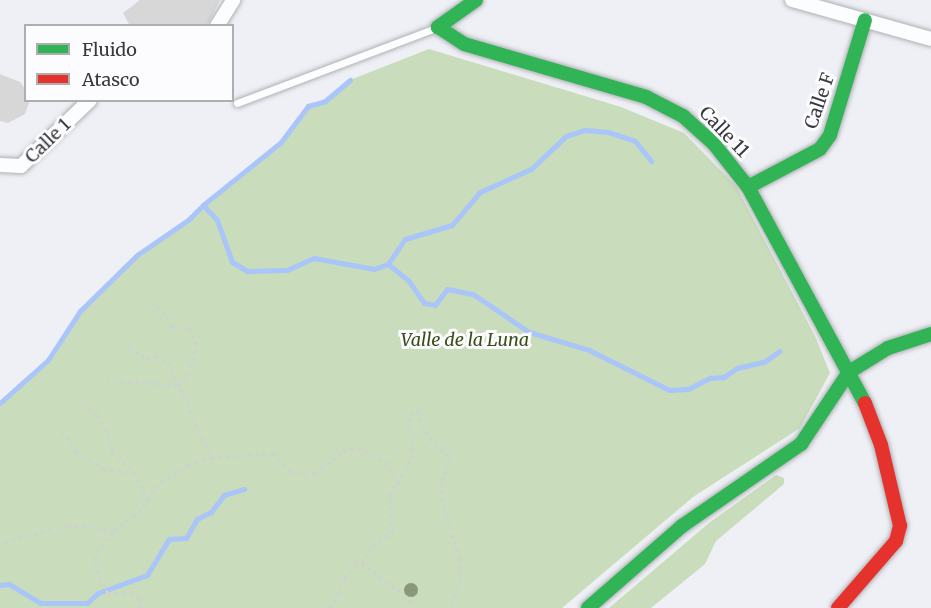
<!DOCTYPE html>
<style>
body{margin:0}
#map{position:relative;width:931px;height:608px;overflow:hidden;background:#eef0f5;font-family:Merriweather,serif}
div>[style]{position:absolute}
.green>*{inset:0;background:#c9dcbb}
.stream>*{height:5px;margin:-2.5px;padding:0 2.5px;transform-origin:2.5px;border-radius:2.5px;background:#a9c5f9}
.building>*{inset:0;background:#d7d7d8}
.path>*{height:3px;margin-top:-1.5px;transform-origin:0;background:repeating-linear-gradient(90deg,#cfd0d2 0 3px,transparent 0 7.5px)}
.roads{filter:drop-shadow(0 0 2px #afb1b4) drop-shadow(0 0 2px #afb1b4)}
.lane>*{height:7px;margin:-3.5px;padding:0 3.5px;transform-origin:3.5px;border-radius:3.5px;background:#fcfdfe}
.street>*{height:14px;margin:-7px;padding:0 7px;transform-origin:7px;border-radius:7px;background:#fcfdfe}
.fast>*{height:14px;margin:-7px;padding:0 7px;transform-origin:7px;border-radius:7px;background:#30b455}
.jam>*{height:14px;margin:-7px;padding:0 7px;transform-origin:7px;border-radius:7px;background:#e5322d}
.trees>*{width:14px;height:14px;margin:-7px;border-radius:50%;background:#89977b}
span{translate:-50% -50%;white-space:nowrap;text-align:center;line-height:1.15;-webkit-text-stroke:6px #fcfcfe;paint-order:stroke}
.street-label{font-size:18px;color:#37393c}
.park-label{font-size:18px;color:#364f18;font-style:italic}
.legend{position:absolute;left:24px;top:24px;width:210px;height:78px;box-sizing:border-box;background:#fcfcfe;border:2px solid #adaeb0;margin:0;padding:8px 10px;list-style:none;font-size:18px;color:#37393c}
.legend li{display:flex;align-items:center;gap:12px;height:30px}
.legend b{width:30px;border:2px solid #adaeb0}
</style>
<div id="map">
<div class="green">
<i style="clip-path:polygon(429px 49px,621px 107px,684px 133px,736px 186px,815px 336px,830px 373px,800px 428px,693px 497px,562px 608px,0 608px,0 403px,48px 360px,80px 311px,137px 255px,188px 220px,281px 142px,308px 106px,325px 101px,350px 80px)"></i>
<i style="clip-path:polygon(776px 475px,784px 478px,784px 484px,716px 541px,705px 564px,651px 608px,609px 608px,709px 523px)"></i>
</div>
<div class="stream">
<i style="left:203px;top:205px;width:100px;rotate:-38.9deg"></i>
<i style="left:281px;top:142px;width:45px;rotate:-53.1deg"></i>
<i style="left:308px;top:106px;width:18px;rotate:-16deg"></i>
<i style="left:325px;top:101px;width:33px;rotate:-40deg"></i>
<i style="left:388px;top:264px;width:30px;rotate:-56deg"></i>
<i style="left:405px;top:239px;width:49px;rotate:-16.6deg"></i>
<i style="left:452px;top:225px;width:43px;rotate:-49.7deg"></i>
<i style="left:480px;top:192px;width:56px;rotate:-24.3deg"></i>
<i style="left:531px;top:169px;width:48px;rotate:-43.3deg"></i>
<i style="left:566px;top:136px;width:20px;rotate:-18deg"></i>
<i style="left:585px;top:130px;width:23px;rotate:5deg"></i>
<i style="left:608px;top:132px;width:28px;rotate:18deg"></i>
<i style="left:635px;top:141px;width:26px;rotate:51deg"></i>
<i style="left:0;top:403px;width:64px;rotate:-41.9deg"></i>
<i style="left:48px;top:360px;width:59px;rotate:-56.9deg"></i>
<i style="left:80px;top:311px;width:80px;rotate:-44.5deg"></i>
<i style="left:137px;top:255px;width:62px;rotate:-34.5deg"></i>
<i style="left:188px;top:220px;width:21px;rotate:-45deg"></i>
<i style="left:203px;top:205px;width:21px;rotate:47deg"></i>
<i style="left:217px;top:220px;width:45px;rotate:70.3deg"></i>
<i style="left:232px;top:262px;width:17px;rotate:31deg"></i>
<i style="left:247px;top:271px;width:40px;rotate:-1.4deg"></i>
<i style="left:287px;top:270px;width:30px;rotate:-24deg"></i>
<i style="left:314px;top:258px;width:61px;rotate:10.4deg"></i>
<i style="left:374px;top:269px;width:15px;rotate:-20deg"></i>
<i style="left:388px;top:264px;width:26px;rotate:39deg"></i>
<i style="left:408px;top:280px;width:28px;rotate:55deg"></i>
<i style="left:424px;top:303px;width:11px;rotate:10deg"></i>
<i style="left:435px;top:305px;width:20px;rotate:-53deg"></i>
<i style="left:447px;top:289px;width:26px;rotate:11deg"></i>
<i style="left:473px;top:294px;width:68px;rotate:34.2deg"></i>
<i style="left:529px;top:332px;width:63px;rotate:16.7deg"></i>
<i style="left:589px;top:350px;width:89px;rotate:26.6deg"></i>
<i style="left:669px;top:390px;width:19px;rotate:-3deg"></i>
<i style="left:688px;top:389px;width:25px;rotate:-27deg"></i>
<i style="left:710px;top:378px;width:14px;rotate:-4deg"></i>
<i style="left:724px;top:377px;width:16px;rotate:-35deg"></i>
<i style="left:737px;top:368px;width:28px;rotate:-13deg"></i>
<i style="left:764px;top:362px;width:19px;rotate:-35deg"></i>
<i style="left:0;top:585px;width:9px;rotate:-6deg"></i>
<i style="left:9px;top:584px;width:37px;rotate:31deg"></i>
<i style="left:41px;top:603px;width:46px"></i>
<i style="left:87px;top:603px;width:15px;rotate:-42deg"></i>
<i style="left:98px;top:593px;width:52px;rotate:-20.2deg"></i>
<i style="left:147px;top:575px;width:42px;rotate:-58.6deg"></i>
<i style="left:169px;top:539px;width:17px;rotate:-3deg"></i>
<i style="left:186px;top:538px;width:22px;rotate:-60deg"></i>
<i style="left:197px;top:519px;width:16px;rotate:-27deg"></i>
<i style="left:211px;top:512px;width:21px;rotate:-53deg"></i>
<i style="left:224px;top:495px;width:21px;rotate:-17deg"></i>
</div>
<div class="building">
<i style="clip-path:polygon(140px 0,220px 0,207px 26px,130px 26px,123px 13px)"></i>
<i style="clip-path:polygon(0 74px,20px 82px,26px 90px,26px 100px,30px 100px,25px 114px,8px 123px,0 121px)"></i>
</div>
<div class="path">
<i style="left:123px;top:343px;width:29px;rotate:34deg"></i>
<i style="left:147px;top:359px;width:9px;rotate:-18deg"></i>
<i style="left:156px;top:356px;width:13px;rotate:27deg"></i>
<i style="left:168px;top:362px;width:105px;rotate:65.9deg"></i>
<i style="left:106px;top:380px;width:73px;rotate:3.9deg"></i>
<i style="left:179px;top:385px;width:14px;rotate:-45deg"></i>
<i style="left:189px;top:375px;width:32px;rotate:-77deg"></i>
<i style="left:196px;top:344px;width:17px;rotate:-111deg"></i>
<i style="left:190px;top:328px;width:18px;rotate:-177deg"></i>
<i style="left:172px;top:327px;width:15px;rotate:-118deg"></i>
<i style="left:165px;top:314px;width:23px;rotate:-139deg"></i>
<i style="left:84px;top:402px;width:19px;rotate:43deg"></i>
<i style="left:98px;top:415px;width:21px;rotate:61deg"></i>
<i style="left:108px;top:433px;width:19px;rotate:78deg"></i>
<i style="left:112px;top:452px;width:30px;rotate:42deg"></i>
<i style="left:134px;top:472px;width:33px;rotate:65deg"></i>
<i style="left:62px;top:431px;width:24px;rotate:55deg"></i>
<i style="left:76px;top:451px;width:32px;rotate:34deg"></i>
<i style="left:103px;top:469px;width:31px;rotate:6deg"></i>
<i style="left:5px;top:542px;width:64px;rotate:-15.3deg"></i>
<i style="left:67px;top:525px;width:48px;rotate:5.9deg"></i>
<i style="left:362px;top:563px;width:20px;rotate:-57deg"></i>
<i style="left:373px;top:546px;width:24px;rotate:-36deg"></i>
<i style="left:392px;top:532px;width:36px;rotate:-93deg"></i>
<i style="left:390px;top:496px;width:44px;rotate:-59.9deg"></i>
<i style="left:412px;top:458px;width:43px;rotate:-92.7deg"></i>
<i style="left:410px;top:415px;width:8px;rotate:-30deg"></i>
<i style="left:417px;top:411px;width:31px;rotate:65deg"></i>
<i style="left:430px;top:439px;width:27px;rotate:42deg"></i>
<i style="left:450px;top:457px;width:26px;rotate:108deg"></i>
<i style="left:442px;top:482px;width:16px;rotate:90deg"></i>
<i style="left:442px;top:498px;width:62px;rotate:74.2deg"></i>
<i style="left:459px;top:558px;width:22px;rotate:85deg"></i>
<i style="left:461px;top:580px;width:30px;rotate:111deg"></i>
<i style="left:362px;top:563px;width:62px;rotate:37.8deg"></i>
<i style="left:411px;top:601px;width:7px;rotate:90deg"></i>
<i style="left:140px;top:608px;width:11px;rotate:-95deg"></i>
<i style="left:139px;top:597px;width:8px;rotate:-140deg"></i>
<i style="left:133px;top:592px;width:25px;rotate:178deg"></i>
<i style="left:108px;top:593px;width:29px;rotate:-117deg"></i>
<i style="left:95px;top:567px;width:15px;rotate:-86deg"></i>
<i style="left:96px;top:552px;width:29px;rotate:-49deg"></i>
<i style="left:115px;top:530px;width:30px;rotate:-37deg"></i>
<i style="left:139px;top:512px;width:37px;rotate:-54deg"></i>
<i style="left:161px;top:482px;width:32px;rotate:-32deg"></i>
<i style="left:188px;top:465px;width:24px;rotate:-17deg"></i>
<i style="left:211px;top:458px;width:62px;rotate:-4.6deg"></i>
<i style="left:273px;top:453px;width:25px;rotate:48deg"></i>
<i style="left:290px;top:472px;width:15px;rotate:11deg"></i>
<i style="left:305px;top:475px;width:10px;rotate:-11deg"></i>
<i style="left:315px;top:473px;width:36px;rotate:-38deg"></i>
<i style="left:343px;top:451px;width:15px;rotate:-11deg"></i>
<i style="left:358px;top:448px;width:31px;rotate:27deg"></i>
<i style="left:386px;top:462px;width:26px;rotate:62deg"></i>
<i style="left:331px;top:608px;width:33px;rotate:-65deg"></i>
<i style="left:345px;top:578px;width:16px;rotate:-55deg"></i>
<i style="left:354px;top:565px;width:8px;rotate:-14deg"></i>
</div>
<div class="roads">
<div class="lane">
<i style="left:237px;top:103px;width:213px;rotate:-20.7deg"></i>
</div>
<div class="street">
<i style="left:792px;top:0;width:144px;rotate:15.7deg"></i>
<i style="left:217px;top:26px;width:31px;rotate:-58deg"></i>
<i style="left:0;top:165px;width:21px;rotate:3deg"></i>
<i style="left:21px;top:166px;width:95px;rotate:-43.7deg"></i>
</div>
<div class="fast">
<i style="left:476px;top:0;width:47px;rotate:144.6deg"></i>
<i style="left:438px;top:27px;width:31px;rotate:33deg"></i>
<i style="left:464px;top:44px;width:190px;rotate:16.2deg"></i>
<i style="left:646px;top:97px;width:42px;rotate:27.2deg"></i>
<i style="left:683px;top:116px;width:42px;rotate:42.1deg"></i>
<i style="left:714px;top:144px;width:55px;rotate:51.7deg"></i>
<i style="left:748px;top:187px;width:246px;rotate:61.6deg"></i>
<i style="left:748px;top:187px;width:81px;rotate:-27.8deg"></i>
<i style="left:820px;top:149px;width:17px;rotate:-54deg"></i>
<i style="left:830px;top:135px;width:120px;rotate:-73.1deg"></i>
<i style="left:588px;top:608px;width:125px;rotate:-41.1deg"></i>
<i style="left:682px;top:526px;width:145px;rotate:-34.6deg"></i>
<i style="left:801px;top:444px;width:87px;rotate:-56.3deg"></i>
<i style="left:849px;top:372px;width:46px;rotate:-31.6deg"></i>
<i style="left:888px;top:348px;width:45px;rotate:-18deg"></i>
</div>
<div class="jam">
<i style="left:838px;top:608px;width:89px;rotate:-49.1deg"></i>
<i style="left:896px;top:541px;width:16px;rotate:-75deg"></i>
<i style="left:900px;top:526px;width:83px;rotate:-103.2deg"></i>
<i style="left:881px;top:445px;width:45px;rotate:-110.9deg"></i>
</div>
</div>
<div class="trees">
<i style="left:411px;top:590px"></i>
</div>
<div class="street-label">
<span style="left:820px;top:101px;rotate:-71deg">Calle F</span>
<span style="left:724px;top:132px;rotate:46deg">Calle 11</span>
<span style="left:48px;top:141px;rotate:-44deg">Calle 1</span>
</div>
<div class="park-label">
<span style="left:465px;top:340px">Valle de la Luna</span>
</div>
<ul class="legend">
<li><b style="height:8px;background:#30b455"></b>Fluido</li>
<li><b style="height:8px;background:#e5322d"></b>Atasco</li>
</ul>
</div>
